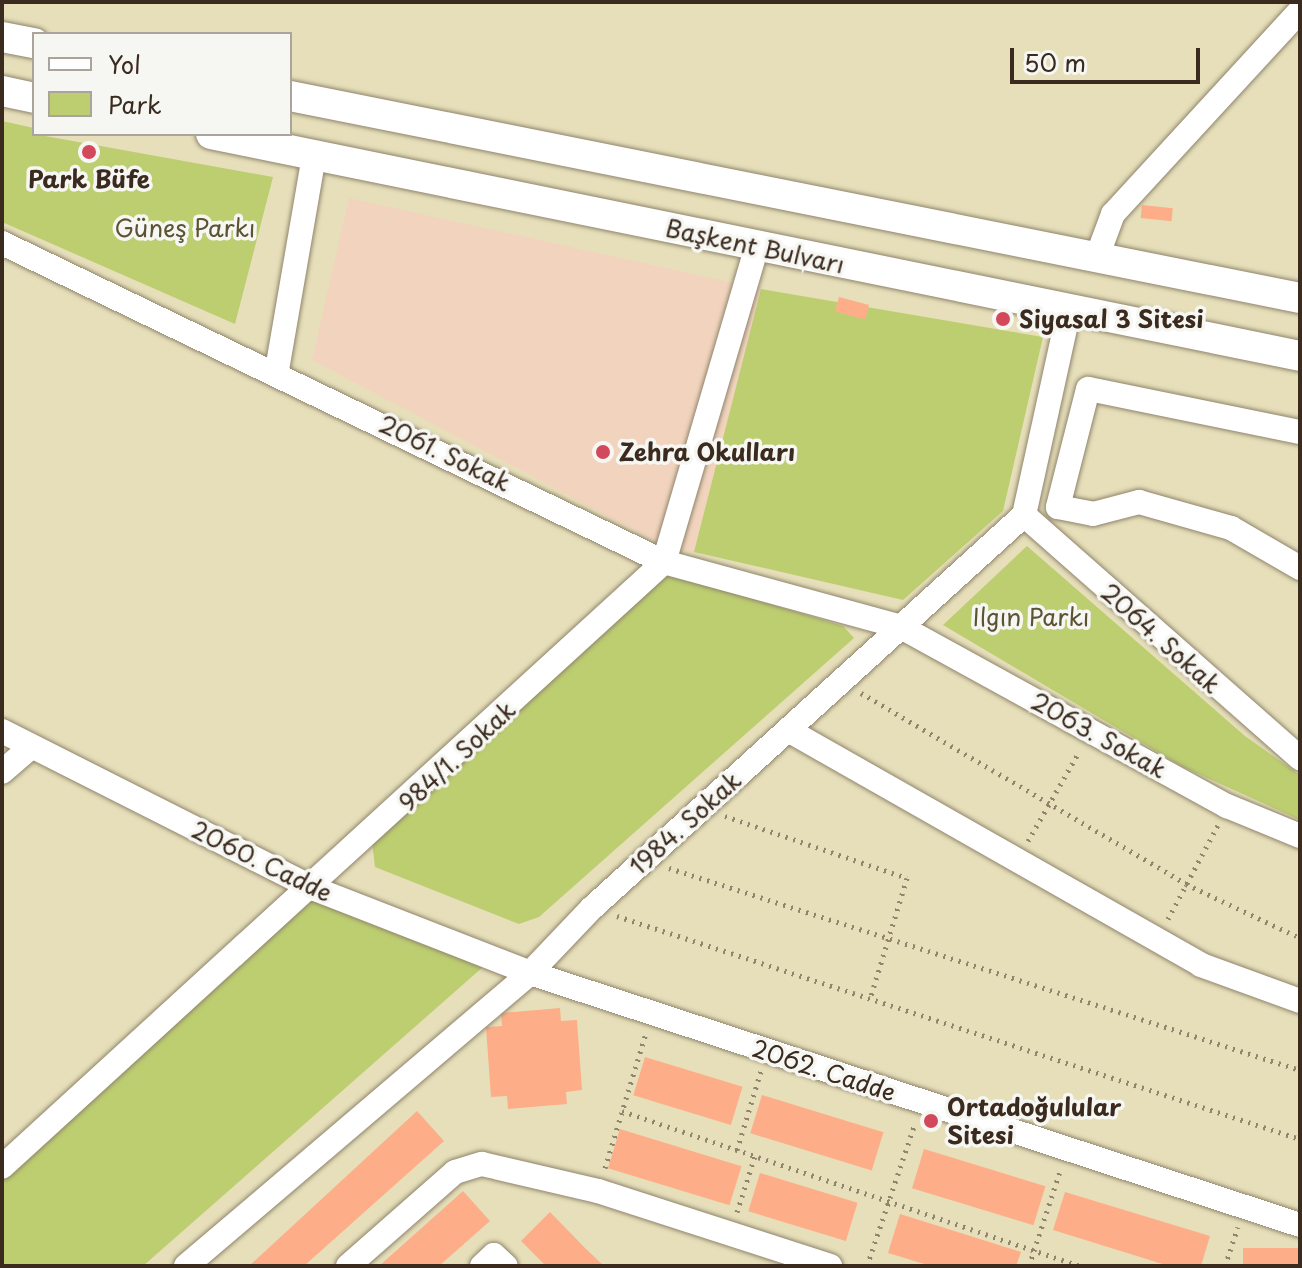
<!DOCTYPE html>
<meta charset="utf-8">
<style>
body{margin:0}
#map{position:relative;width:1302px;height:1268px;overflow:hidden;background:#e6dfba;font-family:"Playpen Sans",sans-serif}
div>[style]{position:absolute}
.built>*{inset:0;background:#f2d4be}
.green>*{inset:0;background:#bdce71}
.building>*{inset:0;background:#fdae88;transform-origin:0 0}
.path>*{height:5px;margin-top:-2.5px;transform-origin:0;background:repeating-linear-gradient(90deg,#90846c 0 2px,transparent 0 8px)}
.roads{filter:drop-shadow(0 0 2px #90846c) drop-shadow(0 0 2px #90846c)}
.minor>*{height:24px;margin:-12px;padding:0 12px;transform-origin:12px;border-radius:12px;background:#fff}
.major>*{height:30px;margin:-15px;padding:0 15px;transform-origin:15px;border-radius:15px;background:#fff}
.dots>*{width:22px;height:22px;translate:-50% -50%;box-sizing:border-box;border:4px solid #f6f6f2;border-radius:50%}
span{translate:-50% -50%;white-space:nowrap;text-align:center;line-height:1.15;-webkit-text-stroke:7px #f6f6f2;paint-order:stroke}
.poi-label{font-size:24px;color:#3b2a1e;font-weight:700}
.left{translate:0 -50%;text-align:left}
.park-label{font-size:24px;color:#5c5333}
.street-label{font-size:24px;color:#3b2a1e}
.frame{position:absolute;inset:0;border:4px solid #3b2a1e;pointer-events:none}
.legend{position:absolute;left:32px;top:32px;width:260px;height:104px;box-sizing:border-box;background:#f6f6f2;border:2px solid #aba49d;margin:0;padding:10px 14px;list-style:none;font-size:24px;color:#3b2a1e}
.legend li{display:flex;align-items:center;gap:16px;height:40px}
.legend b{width:40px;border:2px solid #aba49d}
.scale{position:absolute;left:1010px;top:48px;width:190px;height:36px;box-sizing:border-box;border:4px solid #3b2a1e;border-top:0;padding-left:10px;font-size:24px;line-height:28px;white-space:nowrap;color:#3b2a1e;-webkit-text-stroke:6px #f6f6f2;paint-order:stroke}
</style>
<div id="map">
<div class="built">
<i style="clip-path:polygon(349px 198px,761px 289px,694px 552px,662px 545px,312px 360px)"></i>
</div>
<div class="green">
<i style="clip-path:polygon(2px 121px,34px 128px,34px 134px,273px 177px,235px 324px,2px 222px)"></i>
<i style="clip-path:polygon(761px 289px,1043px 337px,1003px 511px,903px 600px,694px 552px)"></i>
<i style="clip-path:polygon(1027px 546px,1245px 736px,1300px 775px,1300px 820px,1183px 767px,943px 625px)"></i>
<i style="clip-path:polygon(667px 573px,843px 626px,854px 638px,539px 917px,519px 924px,375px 867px,372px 841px)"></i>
<i style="clip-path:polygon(311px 897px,483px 967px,143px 1266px,2px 1266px,2px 1168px)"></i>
</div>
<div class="building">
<i style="left:1142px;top:205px;width:31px;height:13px;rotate:6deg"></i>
<i style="left:839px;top:297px;width:31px;height:15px;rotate:15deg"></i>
<i style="clip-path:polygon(560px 1008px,561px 1021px,577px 1020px,582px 1090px,566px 1092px,567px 1104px,508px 1109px,507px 1096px,491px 1097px,486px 1027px,502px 1026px,501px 1013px)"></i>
<i style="left:645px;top:1057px;width:102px;height:40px;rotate:17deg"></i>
<i style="left:762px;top:1095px;width:127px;height:40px;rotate:17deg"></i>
<i style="clip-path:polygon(417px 1111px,444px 1141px,304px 1266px,249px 1266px)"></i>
<i style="left:620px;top:1129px;width:127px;height:41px;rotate:17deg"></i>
<i style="left:924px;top:1149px;width:127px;height:41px;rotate:17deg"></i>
<i style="left:760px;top:1173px;width:102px;height:40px;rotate:17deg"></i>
<i style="clip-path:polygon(463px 1191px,490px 1221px,439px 1266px,379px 1266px)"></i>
<i style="clip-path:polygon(1065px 1192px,1210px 1236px,1201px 1266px,1169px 1266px,1053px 1230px)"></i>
<i style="clip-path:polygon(550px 1212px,585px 1248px,604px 1266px,546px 1266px,521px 1241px)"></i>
<i style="clip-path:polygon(900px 1214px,1021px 1252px,1016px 1266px,931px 1266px,888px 1253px)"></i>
<i style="left:1300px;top:1248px;width:18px;height:57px;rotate:90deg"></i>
</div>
<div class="path">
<i style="left:861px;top:693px;width:377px;rotate:30.4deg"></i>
<i style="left:1186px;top:884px;width:126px;rotate:25.3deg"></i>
<i style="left:725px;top:816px;width:192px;rotate:18.8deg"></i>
<i style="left:907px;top:878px;width:127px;rotate:107deg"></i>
<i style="left:1028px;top:841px;width:103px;rotate:-60.2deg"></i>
<i style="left:669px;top:868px;width:663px;rotate:17.75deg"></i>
<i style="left:617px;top:916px;width:718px;rotate:18.08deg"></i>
<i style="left:1168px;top:919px;width:106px;rotate:-62deg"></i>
<i style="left:622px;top:1111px;width:484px;rotate:18.7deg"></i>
<i style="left:737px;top:1150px;width:83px;rotate:-73.1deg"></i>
<i style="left:605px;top:1168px;width:141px;rotate:-73.1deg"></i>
<i style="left:737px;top:1212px;width:59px;rotate:-72.2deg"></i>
<i style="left:867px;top:1266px;width:151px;rotate:-71.4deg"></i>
<i style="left:1029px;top:1266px;width:103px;rotate:-71.9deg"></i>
<i style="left:1225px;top:1266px;width:41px;rotate:-71.6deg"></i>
</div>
<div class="roads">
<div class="minor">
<i style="left:2px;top:243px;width:735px;rotate:25.73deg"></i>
<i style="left:664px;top:562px;width:246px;rotate:15.3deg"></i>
<i style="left:901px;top:627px;width:372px;rotate:28.8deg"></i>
<i style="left:1227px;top:806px;width:79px;rotate:22.3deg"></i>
<i style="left:1097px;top:257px;width:46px;rotate:-69.6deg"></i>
<i style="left:1113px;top:214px;width:275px;rotate:-47.4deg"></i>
<i style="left:277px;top:370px;width:218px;rotate:-80.2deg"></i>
<i style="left:1300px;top:432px;width:216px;rotate:-168.5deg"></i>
<i style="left:1088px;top:389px;width:122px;rotate:104.3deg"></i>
<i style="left:1058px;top:507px;width:36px;rotate:11deg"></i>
<i style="left:1093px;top:514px;width:48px;rotate:-14.6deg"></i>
<i style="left:1139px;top:502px;width:96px;rotate:15.8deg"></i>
<i style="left:1231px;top:528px;width:80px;rotate:30.1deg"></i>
<i style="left:1024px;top:515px;width:368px;rotate:41.4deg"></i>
<i style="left:788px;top:730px;width:475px;rotate:29.6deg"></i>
<i style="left:1201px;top:965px;width:105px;rotate:20deg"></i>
<i style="left:2px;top:731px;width:351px;rotate:26.8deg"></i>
<i style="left:315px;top:889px;width:231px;rotate:21.3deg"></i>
<i style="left:530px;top:973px;width:810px;rotate:18.12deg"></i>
<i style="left:2px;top:772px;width:38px;rotate:-41deg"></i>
<i style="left:2px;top:1167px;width:897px;rotate:-42.42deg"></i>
<i style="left:664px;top:562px;width:329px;rotate:-73.6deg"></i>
<i style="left:186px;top:1266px;width:452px;rotate:-40.4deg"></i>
<i style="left:530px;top:973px;width:90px;rotate:-46.4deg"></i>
<i style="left:592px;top:908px;width:584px;rotate:-42.29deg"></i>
<i style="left:1024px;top:515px;width:210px;rotate:-77.6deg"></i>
<i style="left:348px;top:1266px;width:142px;rotate:-41.3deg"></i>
<i style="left:455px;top:1172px;width:28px;rotate:-17deg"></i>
<i style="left:482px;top:1164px;width:119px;rotate:13.1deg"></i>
<i style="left:598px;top:1191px;width:244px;rotate:17.9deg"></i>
<i style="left:482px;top:1266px;width:16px;rotate:-43deg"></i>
<i style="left:494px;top:1255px;width:16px;rotate:43deg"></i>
</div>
<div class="major">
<i style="left:2px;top:37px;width:33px;rotate:11deg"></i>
<i style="left:2px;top:91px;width:33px;rotate:12deg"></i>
<i style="left:290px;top:96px;width:1030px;rotate:11.31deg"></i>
<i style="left:211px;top:134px;width:1111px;rotate:11.52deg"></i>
</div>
</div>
<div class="dots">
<i style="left:89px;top:152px;background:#d1495b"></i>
<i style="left:1003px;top:319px;background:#d1495b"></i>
<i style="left:603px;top:452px;background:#d1495b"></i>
<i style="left:931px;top:1121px;background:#d1495b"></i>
</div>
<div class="poi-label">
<span style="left:89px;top:179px">Park Büfe</span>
<span class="left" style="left:1019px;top:319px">Siyasal 3 Sitesi</span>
<span class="left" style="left:619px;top:452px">Zehra Okulları</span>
<span class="left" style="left:947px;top:1121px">Ortadoğulular<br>Sitesi</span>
</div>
<div class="park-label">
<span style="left:185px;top:228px">Güneş Parkı</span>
<span style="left:1031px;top:617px">Ilgın Parkı</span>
</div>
<div class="street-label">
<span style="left:755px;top:246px;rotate:12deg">Başkent Bulvarı</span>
<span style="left:445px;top:453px;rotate:26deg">2061. Sokak</span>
<span style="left:1161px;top:638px;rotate:42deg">2064. Sokak</span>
<span style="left:1099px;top:735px;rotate:29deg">2063. Sokak</span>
<span style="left:457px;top:756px;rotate:-43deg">984/1. Sokak</span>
<span style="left:685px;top:823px;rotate:-42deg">1984. Sokak</span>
<span style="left:262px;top:861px;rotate:26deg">2060. Cadde</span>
<span style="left:824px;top:1070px;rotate:18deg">2062. Cadde</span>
</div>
<div class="frame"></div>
<ul class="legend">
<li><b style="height:10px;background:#fff"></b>Yol</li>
<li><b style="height:22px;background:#bdce71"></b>Park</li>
</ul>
<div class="scale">50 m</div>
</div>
